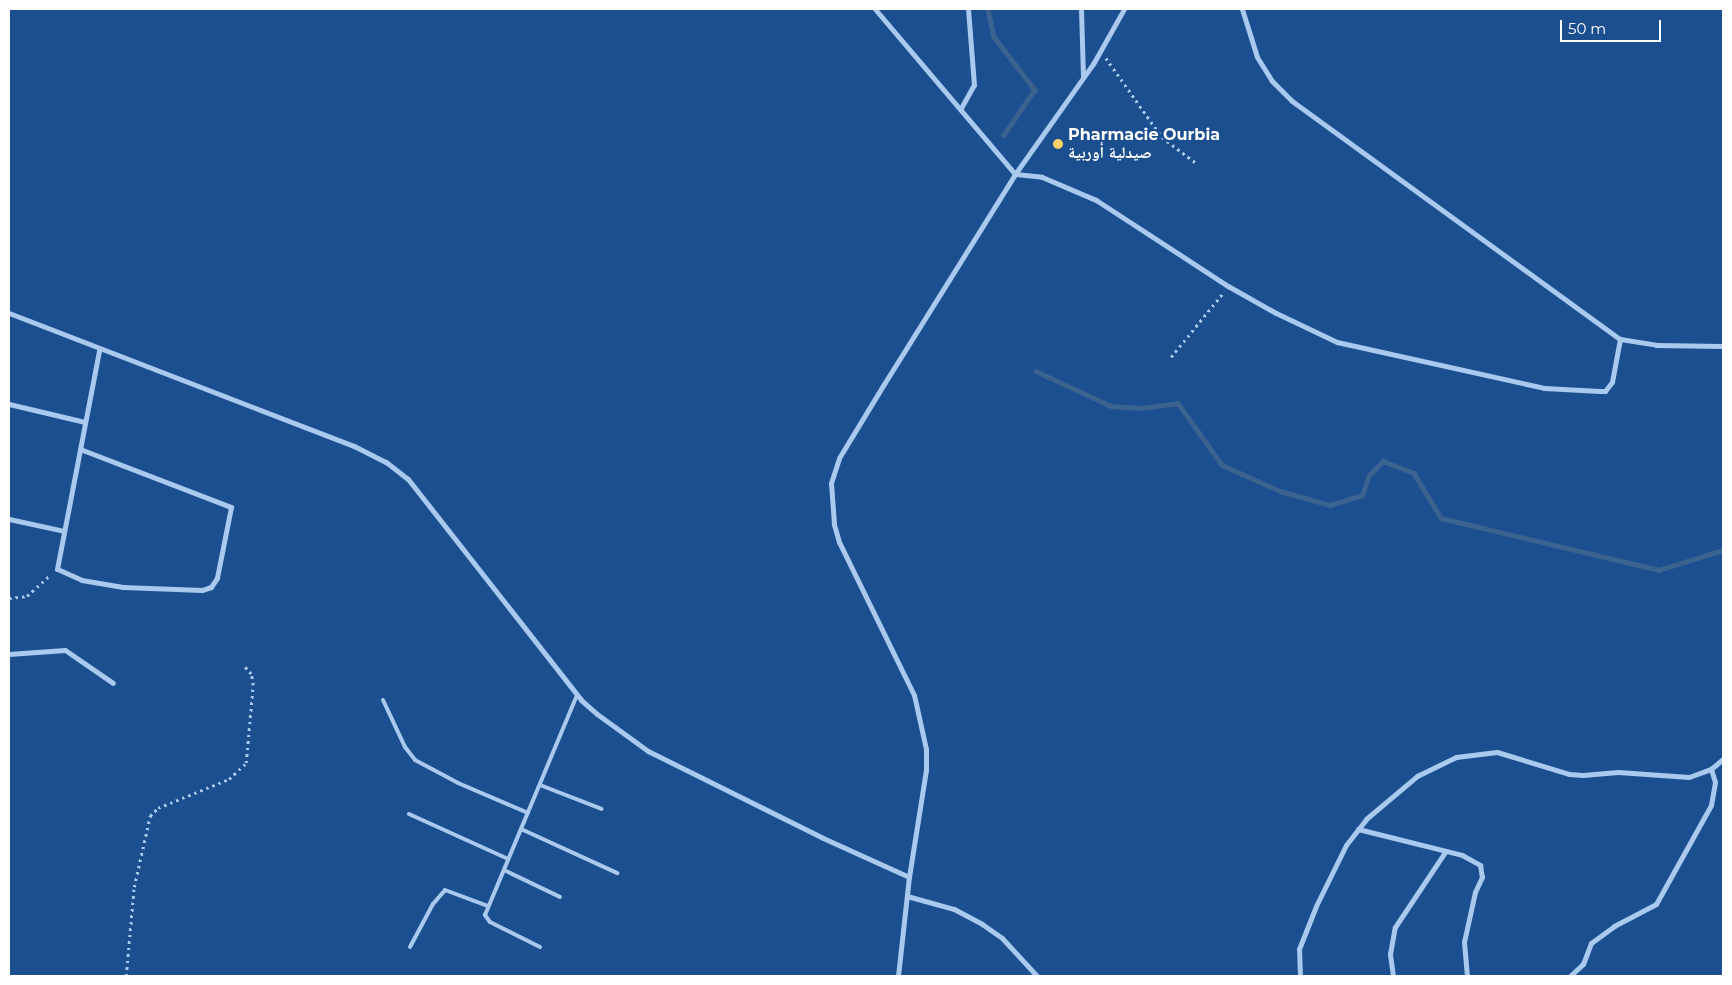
<!DOCTYPE html>
<meta charset="utf-8">
<style>
body{margin:0}
#map{position:relative;width:1732px;height:985px;overflow:hidden;background:#1b4f8f;font-family:Montserrat,"Noto Naskh Arabic",sans-serif}
div>[style]{position:absolute}
.stream>*{height:4.5px;margin:-2.25px;padding:0 2.25px;transform-origin:2.25px;border-radius:2.25px;background:#3c6290}
.path>*{height:2.5px;margin-top:-1.25px;transform-origin:0;background:repeating-linear-gradient(90deg,#a9c9ee 0 2.5px,transparent 0 6.5px)}
.service>*{height:4px;margin:-2px;padding:0 2px;transform-origin:2px;border-radius:2px;background:#a9c9ee}
.minor>*{height:5px;margin:-2.5px;padding:0 2.5px;transform-origin:2.5px;border-radius:2.5px;background:#a9c9ee}
.dots>*{width:14px;height:14px;translate:-50% -50%;box-sizing:border-box;border:2px solid #1b4f8f;border-radius:50%}
span{translate:-50% -50%;white-space:nowrap;text-align:center;line-height:1.15;-webkit-text-stroke:4.5px #1b4f8f;paint-order:stroke}
.poi-label{font-size:16px;color:#fff;font-weight:700}
.left{translate:0 -50%;text-align:left}
.frame{position:absolute;inset:0;border:10px solid #fff;pointer-events:none}
.scale{position:absolute;left:1560px;top:20px;width:101px;height:22px;box-sizing:border-box;border:2px solid #fff;border-top:0;padding-left:6px;font-size:15px;line-height:18px;white-space:nowrap;color:#fff;-webkit-text-stroke:4px #1b4f8f;paint-order:stroke}
</style>
<div id="map">
<div class="stream">
<i style="left:988px;top:9px;width:29px;rotate:78deg"></i>
<i style="left:994px;top:37px;width:67px;rotate:52.3deg"></i>
<i style="left:1035px;top:90px;width:55px;rotate:124.6deg"></i>
<i style="left:1036px;top:371px;width:83px;rotate:25deg"></i>
<i style="left:1111px;top:406px;width:29px;rotate:4deg"></i>
<i style="left:1140px;top:408px;width:38px;rotate:-7deg"></i>
<i style="left:1178px;top:403px;width:76px;rotate:54.6deg"></i>
<i style="left:1222px;top:465px;width:64px;rotate:24.1deg"></i>
<i style="left:1280px;top:491px;width:52px;rotate:15.6deg"></i>
<i style="left:1330px;top:505px;width:34px;rotate:-17deg"></i>
<i style="left:1362px;top:495px;width:21px;rotate:-71deg"></i>
<i style="left:1369px;top:475px;width:20px;rotate:-45deg"></i>
<i style="left:1383px;top:461px;width:33px;rotate:21deg"></i>
<i style="left:1414px;top:473px;width:52px;rotate:59deg"></i>
<i style="left:1441px;top:518px;width:224px;rotate:13.4deg"></i>
<i style="left:1659px;top:570px;width:67px;rotate:-17.4deg"></i>
</div>
<div class="path">
<i style="left:1106px;top:58px;width:97px;rotate:54.7deg"></i>
<i style="left:1162px;top:137px;width:43px;rotate:37.4deg"></i>
<i style="left:1171px;top:357px;width:82px;rotate:-50.9deg"></i>
<i style="left:9px;top:598px;width:18px;rotate:-6deg"></i>
<i style="left:27px;top:596px;width:31px;rotate:-42deg"></i>
<i style="left:126px;top:976px;width:89px;rotate:-84.9deg"></i>
<i style="left:134px;top:887px;width:73px;rotate:-77.3deg"></i>
<i style="left:150px;top:816px;width:11px;rotate:-45deg"></i>
<i style="left:158px;top:808px;width:77px;rotate:-22.2deg"></i>
<i style="left:229px;top:779px;width:23px;rotate:-43deg"></i>
<i style="left:246px;top:763px;width:78px;rotate:-84.9deg"></i>
<i style="left:253px;top:685px;width:11px;rotate:-100deg"></i>
<i style="left:251px;top:674px;width:13px;rotate:-132deg"></i>
</div>
<div class="service">
<i style="left:383px;top:700px;width:52px;rotate:64.9deg"></i>
<i style="left:405px;top:747px;width:16px;rotate:52deg"></i>
<i style="left:415px;top:760px;width:49px;rotate:28.1deg"></i>
<i style="left:458px;top:783px;width:76px;rotate:23.2deg"></i>
<i style="left:540px;top:785px;width:66px;rotate:21.2deg"></i>
<i style="left:409px;top:814px;width:109px;rotate:24.4deg"></i>
<i style="left:521px;top:829px;width:106px;rotate:24.6deg"></i>
<i style="left:504px;top:870px;width:62px;rotate:25.7deg"></i>
<i style="left:410px;top:947px;width:49px;rotate:-61.9deg"></i>
<i style="left:433px;top:904px;width:18px;rotate:-49deg"></i>
<i style="left:445px;top:890px;width:46px;rotate:20.4deg"></i>
<i style="left:540px;top:947px;width:56px;rotate:-153.4deg"></i>
<i style="left:490px;top:922px;width:9px;rotate:-126deg"></i>
<i style="left:485px;top:915px;width:238px;rotate:-67.3deg"></i>
</div>
<div class="minor">
<i style="left:875px;top:9px;width:216px;rotate:49.7deg"></i>
<i style="left:1015px;top:174px;width:27px;rotate:6deg"></i>
<i style="left:1042px;top:177px;width:59px;rotate:23.1deg"></i>
<i style="left:1096px;top:200px;width:158px;rotate:33.1deg"></i>
<i style="left:1228px;top:286px;width:55px;rotate:29.4deg"></i>
<i style="left:1276px;top:313px;width:68px;rotate:25.4deg"></i>
<i style="left:1337px;top:342px;width:212px;rotate:12.5deg"></i>
<i style="left:1544px;top:388px;width:56px;rotate:3.1deg"></i>
<i style="left:1600px;top:391px;width:5px"></i>
<i style="left:1605px;top:391px;width:11px;rotate:-52deg"></i>
<i style="left:1612px;top:382px;width:44px;rotate:-79.5deg"></i>
<i style="left:1081px;top:9px;width:68px;rotate:88.3deg"></i>
<i style="left:1242px;top:9px;width:50px;rotate:72.6deg"></i>
<i style="left:1257px;top:57px;width:28px;rotate:58deg"></i>
<i style="left:1272px;top:81px;width:28px;rotate:45deg"></i>
<i style="left:1292px;top:101px;width:405px;rotate:36deg"></i>
<i style="left:1620px;top:339px;width:36px;rotate:9deg"></i>
<i style="left:1656px;top:345px;width:67px;rotate:0.9deg"></i>
<i style="left:961px;top:108px;width:26px;rotate:-61deg"></i>
<i style="left:974px;top:85px;width:76px;rotate:-94.5deg"></i>
<i style="left:9px;top:313px;width:370px;rotate:21.1deg"></i>
<i style="left:354px;top:446px;width:36px;rotate:27deg"></i>
<i style="left:386px;top:462px;width:28px;rotate:38deg"></i>
<i style="left:408px;top:479px;width:281px;rotate:51.9deg"></i>
<i style="left:581px;top:700px;width:21px;rotate:41deg"></i>
<i style="left:597px;top:714px;width:63px;rotate:36deg"></i>
<i style="left:648px;top:751px;width:195px;rotate:26.4deg"></i>
<i style="left:823px;top:838px;width:94px;rotate:24.4deg"></i>
<i style="left:9px;top:404px;width:78px;rotate:13.3deg"></i>
<i style="left:80px;top:449px;width:162px;rotate:21deg"></i>
<i style="left:231px;top:507px;width:72px;rotate:101.2deg"></i>
<i style="left:217px;top:578px;width:11px;rotate:124deg"></i>
<i style="left:211px;top:587px;width:9px;rotate:162deg"></i>
<i style="left:202px;top:590px;width:79px;rotate:-177.8deg"></i>
<i style="left:123px;top:587px;width:42px;rotate:-170.3deg"></i>
<i style="left:82px;top:580px;width:27px;rotate:-156deg"></i>
<i style="left:57px;top:569px;width:223px;rotate:-79.1deg"></i>
<i style="left:9px;top:519px;width:56px;rotate:12.3deg"></i>
<i style="left:9px;top:654px;width:56px;rotate:-4.1deg"></i>
<i style="left:65px;top:650px;width:58px;rotate:34.5deg"></i>
<i style="left:1358px;top:829px;width:107px;rotate:14deg"></i>
<i style="left:1462px;top:855px;width:21px;rotate:29deg"></i>
<i style="left:1480px;top:865px;width:12px;rotate:81deg"></i>
<i style="left:1482px;top:877px;width:17px;rotate:115deg"></i>
<i style="left:1475px;top:892px;width:51px;rotate:102.4deg"></i>
<i style="left:1464px;top:942px;width:34px;rotate:85deg"></i>
<i style="left:907px;top:896px;width:49px;rotate:15.5deg"></i>
<i style="left:954px;top:909px;width:32px;rotate:28deg"></i>
<i style="left:982px;top:924px;width:24px;rotate:35deg"></i>
<i style="left:1002px;top:938px;width:52px;rotate:47.4deg"></i>
<i style="left:898px;top:976px;width:100px;rotate:-83.7deg"></i>
<i style="left:909px;top:877px;width:108px;rotate:-81deg"></i>
<i style="left:926px;top:770px;width:21px;rotate:-90deg"></i>
<i style="left:926px;top:749px;width:55px;rotate:-102.5deg"></i>
<i style="left:914px;top:695px;width:170px;rotate:-116.1deg"></i>
<i style="left:839px;top:542px;width:19px;rotate:-106deg"></i>
<i style="left:834px;top:524px;width:41px;rotate:-94.2deg"></i>
<i style="left:831px;top:483px;width:26px;rotate:-72deg"></i>
<i style="left:839px;top:458px;width:87px;rotate:-58.7deg"></i>
<i style="left:884px;top:384px;width:248px;rotate:-58deg"></i>
<i style="left:1015px;top:174px;width:135px;rotate:-54.7deg"></i>
<i style="left:1093px;top:64px;width:63px;rotate:-60.6deg"></i>
<i style="left:1300px;top:976px;width:27px;rotate:-92deg"></i>
<i style="left:1299px;top:949px;width:46px;rotate:-68.4deg"></i>
<i style="left:1316px;top:906px;width:68px;rotate:-63.8deg"></i>
<i style="left:1346px;top:845px;width:33px;rotate:-52deg"></i>
<i style="left:1366px;top:819px;width:67px;rotate:-40.1deg"></i>
<i style="left:1417px;top:776px;width:43px;rotate:-26deg"></i>
<i style="left:1456px;top:757px;width:41px;rotate:-7deg"></i>
<i style="left:1497px;top:752px;width:75px;rotate:17deg"></i>
<i style="left:1569px;top:774px;width:14px;rotate:4deg"></i>
<i style="left:1583px;top:775px;width:35px;rotate:-5deg"></i>
<i style="left:1618px;top:772px;width:71px;rotate:4deg"></i>
<i style="left:1689px;top:777px;width:23px;rotate:-20deg"></i>
<i style="left:1711px;top:769px;width:16px;rotate:-40deg"></i>
<i style="left:1393px;top:976px;width:22px;rotate:-98deg"></i>
<i style="left:1390px;top:954px;width:27px;rotate:-80deg"></i>
<i style="left:1395px;top:927px;width:90px;rotate:-56.3deg"></i>
<i style="left:1570px;top:976px;width:18px;rotate:-43deg"></i>
<i style="left:1583px;top:964px;width:22px;rotate:-69deg"></i>
<i style="left:1591px;top:943px;width:29px;rotate:-36deg"></i>
<i style="left:1614px;top:926px;width:47px;rotate:-27.6deg"></i>
<i style="left:1656px;top:904px;width:113px;rotate:-60.9deg"></i>
<i style="left:1711px;top:805px;width:23px;rotate:-80deg"></i>
<i style="left:1715px;top:782px;width:14px;rotate:-107deg"></i>
</div>
<div class="dots">
<i style="left:1058px;top:144px;background:#ffd166"></i>
</div>
<div class="poi-label">
<span class="left" style="left:1068px;top:144px">Pharmacie Ourbia<br>صيدلية أوربية</span>
</div>
<div class="frame"></div>
<div class="scale">50 m</div>
</div>
